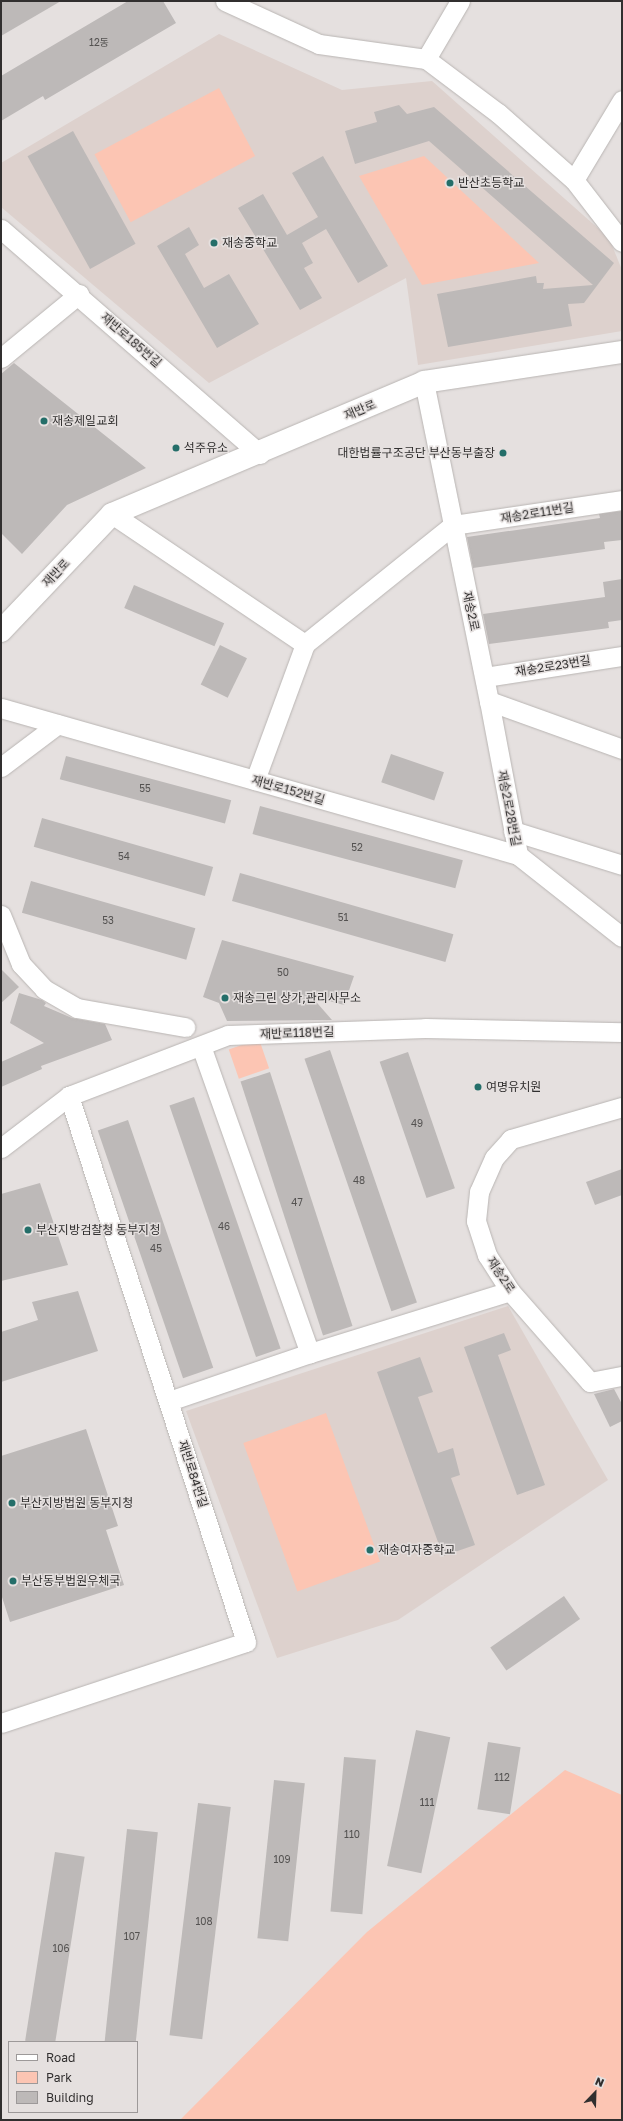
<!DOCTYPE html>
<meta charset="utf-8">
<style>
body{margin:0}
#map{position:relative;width:623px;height:2121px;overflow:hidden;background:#e5e0df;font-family:"Golos Text","Noto Sans KR",sans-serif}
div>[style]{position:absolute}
.built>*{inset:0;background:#ddd1cd}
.green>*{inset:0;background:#fcc5b3;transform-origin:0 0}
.building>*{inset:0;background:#bdb9b8;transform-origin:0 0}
.roads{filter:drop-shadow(0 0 1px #b9b5b3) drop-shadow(0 0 1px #b9b5b3)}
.minor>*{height:19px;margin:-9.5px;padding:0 9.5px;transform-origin:9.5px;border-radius:9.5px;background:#fff}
.major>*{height:22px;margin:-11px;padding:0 11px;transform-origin:11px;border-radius:11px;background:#fff}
.dots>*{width:11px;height:11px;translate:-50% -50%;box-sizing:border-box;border:2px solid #e5e0df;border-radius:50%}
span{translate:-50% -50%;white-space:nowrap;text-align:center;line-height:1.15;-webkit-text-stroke:3px #e5e0df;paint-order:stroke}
.number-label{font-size:10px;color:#545251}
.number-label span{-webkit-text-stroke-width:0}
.poi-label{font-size:12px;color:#312f2f}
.left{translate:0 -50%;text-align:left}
.right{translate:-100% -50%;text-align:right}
.street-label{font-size:12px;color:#312f2f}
.frame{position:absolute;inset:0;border:2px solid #312f2f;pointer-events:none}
.legend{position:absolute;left:8px;top:2041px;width:130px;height:72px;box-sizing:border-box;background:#e5e0df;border:1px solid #9d9999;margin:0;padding:5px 7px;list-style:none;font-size:12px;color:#312f2f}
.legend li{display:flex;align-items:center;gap:8px;height:20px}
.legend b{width:20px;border:1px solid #9d9999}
.north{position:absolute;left:575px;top:2073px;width:40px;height:40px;-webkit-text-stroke:3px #e5e0df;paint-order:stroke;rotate:23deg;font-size:11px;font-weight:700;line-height:16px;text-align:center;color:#312f2f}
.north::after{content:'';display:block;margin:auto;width:14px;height:18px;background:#312f2f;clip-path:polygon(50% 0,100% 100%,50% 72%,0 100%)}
</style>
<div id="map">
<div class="built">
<i style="clip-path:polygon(219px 34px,342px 90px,432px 81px,609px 238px,622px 270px,622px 331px,418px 365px,406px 278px,209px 383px,1px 207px,1px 163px)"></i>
<i style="clip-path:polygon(508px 1306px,608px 1480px,398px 1620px,277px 1658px,186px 1411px)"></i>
</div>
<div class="green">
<i style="left:219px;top:88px;width:77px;height:141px;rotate:62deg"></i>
<i style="clip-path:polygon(424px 156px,539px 263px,422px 285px,359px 176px)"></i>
<i style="left:259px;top:1039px;width:31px;height:32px;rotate:71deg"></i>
<i style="left:326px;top:1413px;width:158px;height:88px;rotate:70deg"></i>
<i style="clip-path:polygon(565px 1770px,622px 1795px,622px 2120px,180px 2120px,367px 1932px)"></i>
</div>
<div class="building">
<i style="clip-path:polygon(1px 1px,61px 1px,1px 36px)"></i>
<i style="clip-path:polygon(128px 1px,163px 1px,176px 23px,45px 100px,43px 96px,1px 121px,1px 76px)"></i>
<i style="clip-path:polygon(399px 105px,407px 114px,434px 107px,614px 263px,584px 303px,568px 304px,572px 326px,448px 347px,437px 294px,536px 276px,537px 283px,544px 283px,543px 289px,593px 285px,429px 141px,355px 164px,345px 131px,377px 122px,374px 112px)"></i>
<i style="left:73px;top:131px;width:129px;height:52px;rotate:61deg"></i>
<i style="clip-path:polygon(323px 156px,388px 266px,358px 283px,326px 229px,302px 243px,313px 263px,304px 268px,322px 298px,300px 310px,238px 208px,263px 194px,287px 235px,318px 217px,292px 173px)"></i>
<i style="clip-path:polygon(189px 227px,199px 245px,185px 254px,204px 288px,229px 274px,259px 324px,217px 348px,157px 246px)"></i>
<i style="clip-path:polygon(14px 363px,146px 468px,67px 505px,22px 554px,1px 533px,1px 374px)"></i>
<i style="clip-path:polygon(622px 511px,622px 540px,604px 542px,605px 549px,473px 568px,467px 537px,600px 518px,599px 514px)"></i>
<i style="clip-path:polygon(622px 579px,622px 620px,608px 622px,609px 628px,489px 644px,483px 614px,605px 597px,603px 582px)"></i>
<i style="left:134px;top:585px;width:98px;height:25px;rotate:23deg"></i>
<i style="left:220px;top:645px;width:30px;height:44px;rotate:26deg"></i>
<i style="left:391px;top:754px;width:56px;height:30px;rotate:19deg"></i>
<i style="left:66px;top:756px;width:171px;height:24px;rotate:15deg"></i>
<i style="left:260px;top:806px;width:210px;height:29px;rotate:15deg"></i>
<i style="left:42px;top:818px;width:178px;height:30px;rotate:16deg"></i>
<i style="left:240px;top:873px;width:222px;height:29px;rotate:16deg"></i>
<i style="left:31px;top:881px;width:171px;height:33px;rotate:16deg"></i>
<i style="clip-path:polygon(222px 940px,354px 976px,344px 1005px,311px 996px,332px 1020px,227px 1021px,219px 1003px,203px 997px)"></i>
<i style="clip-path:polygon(1px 969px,19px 987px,1px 1003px)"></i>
<i style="clip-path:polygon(19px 993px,42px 1000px,46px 1003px,44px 1006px,72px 1018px,105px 1024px,112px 1040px,41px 1066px,42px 1069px,1px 1087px,1px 1062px,44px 1043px,10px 1023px)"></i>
<i style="left:330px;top:1050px;width:267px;height:27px;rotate:71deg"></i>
<i style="left:408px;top:1052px;width:144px;height:30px;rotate:71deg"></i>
<i style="left:270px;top:1072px;width:267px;height:31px;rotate:72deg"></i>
<i style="left:194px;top:1097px;width:266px;height:26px;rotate:71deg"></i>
<i style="left:128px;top:1120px;width:262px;height:32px;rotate:71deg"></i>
<i style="clip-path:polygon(622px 1169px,622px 1195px,595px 1205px,586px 1182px)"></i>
<i style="clip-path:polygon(40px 1183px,68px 1265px,1px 1281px,1px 1194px)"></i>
<i style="clip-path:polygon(78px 1291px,98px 1351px,1px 1382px,1px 1332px,38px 1320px,32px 1302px)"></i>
<i style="clip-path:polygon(504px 1333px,511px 1350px,498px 1355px,545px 1485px,517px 1495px,464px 1347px)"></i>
<i style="clip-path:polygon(420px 1357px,433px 1392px,418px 1397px,438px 1453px,453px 1448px,460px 1475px,451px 1478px,475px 1545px,443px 1556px,377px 1372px)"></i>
<i style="clip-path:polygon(614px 1389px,622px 1404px,622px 1421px,610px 1427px,594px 1394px)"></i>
<i style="clip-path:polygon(86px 1429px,118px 1526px,106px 1530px,124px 1585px,10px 1622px,1px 1594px,1px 1456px)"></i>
<i style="left:564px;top:1596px;width:28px;height:90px;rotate:55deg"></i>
<i style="left:416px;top:1730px;width:35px;height:139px;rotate:12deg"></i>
<i style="left:488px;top:1742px;width:33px;height:68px;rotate:9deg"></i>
<i style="left:344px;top:1757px;width:32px;height:155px;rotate:5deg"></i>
<i style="left:274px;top:1780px;width:31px;height:159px;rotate:6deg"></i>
<i style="left:198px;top:1803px;width:33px;height:234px;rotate:7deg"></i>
<i style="left:127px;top:1829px;width:31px;height:214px;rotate:6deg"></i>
<i style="left:55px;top:1852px;width:30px;height:191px;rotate:9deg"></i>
</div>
<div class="roads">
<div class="minor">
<i style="left:225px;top:1px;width:103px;rotate:24.6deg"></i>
<i style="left:319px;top:44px;width:108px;rotate:8deg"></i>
<i style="left:426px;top:59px;width:90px;rotate:36.9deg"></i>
<i style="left:498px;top:113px;width:101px;rotate:41.4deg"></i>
<i style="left:574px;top:180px;width:78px;rotate:52.3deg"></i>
<i style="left:426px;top:59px;width:67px;rotate:-59.6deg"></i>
<i style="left:574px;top:180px;width:93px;rotate:-59deg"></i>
<i style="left:1px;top:229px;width:343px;rotate:41deg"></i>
<i style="left:1px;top:358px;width:101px;rotate:-39.4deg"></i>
<i style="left:424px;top:382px;width:326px;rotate:78.5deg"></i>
<i style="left:489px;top:701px;width:141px;rotate:19.8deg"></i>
<i style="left:112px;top:514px;width:233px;rotate:34deg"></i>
<i style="left:485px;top:677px;width:139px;rotate:-8.7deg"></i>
<i style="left:489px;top:701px;width:157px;rotate:79.3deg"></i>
<i style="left:518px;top:855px;width:132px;rotate:38.3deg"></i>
<i style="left:1px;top:708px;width:537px;rotate:15.87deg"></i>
<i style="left:1px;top:767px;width:71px;rotate:-37deg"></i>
<i style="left:255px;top:780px;width:145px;rotate:-69.8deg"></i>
<i style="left:305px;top:644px;width:190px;rotate:-38.8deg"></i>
<i style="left:453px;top:525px;width:171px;rotate:-8.4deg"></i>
<i style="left:513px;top:831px;width:114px;rotate:17.3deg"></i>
<i style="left:1px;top:915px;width:53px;rotate:67.8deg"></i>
<i style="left:21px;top:964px;width:34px;rotate:47deg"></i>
<i style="left:44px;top:989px;width:38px;rotate:30deg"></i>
<i style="left:77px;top:1008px;width:110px;rotate:10deg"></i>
<i style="left:201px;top:1046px;width:326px;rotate:70.5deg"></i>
<i style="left:622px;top:1107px;width:116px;rotate:163.9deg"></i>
<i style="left:511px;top:1139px;width:25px;rotate:132deg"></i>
<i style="left:494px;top:1158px;width:37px;rotate:114deg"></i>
<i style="left:479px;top:1192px;width:29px;rotate:96deg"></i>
<i style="left:476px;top:1221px;width:36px;rotate:72deg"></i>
<i style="left:487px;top:1255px;width:43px;rotate:57.4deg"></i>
<i style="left:510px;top:1291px;width:121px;rotate:48.7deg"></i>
<i style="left:590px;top:1382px;width:33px;rotate:-11deg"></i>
<i style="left:1px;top:1148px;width:86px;rotate:-37.4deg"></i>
<i style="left:69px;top:1096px;width:170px;rotate:-21deg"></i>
<i style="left:228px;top:1035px;width:197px;rotate:-2deg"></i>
<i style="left:425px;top:1028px;width:197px;rotate:1.2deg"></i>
<i style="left:169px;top:1401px;width:149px;rotate:-18.8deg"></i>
<i style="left:310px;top:1353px;width:209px;rotate:-17.2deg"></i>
<i style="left:1px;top:1723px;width:258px;rotate:-18.3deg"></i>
<i style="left:246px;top:1642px;width:574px;rotate:-107.96deg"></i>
</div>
<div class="major">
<i style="left:1px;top:631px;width:161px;rotate:-46.5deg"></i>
<i style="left:112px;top:514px;width:339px;rotate:-22.9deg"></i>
<i style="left:424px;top:382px;width:200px;rotate:-8.6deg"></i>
</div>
</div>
<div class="dots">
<i style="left:450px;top:183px;background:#246e69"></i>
<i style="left:214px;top:243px;background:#246e69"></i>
<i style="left:44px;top:421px;background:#246e69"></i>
<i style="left:176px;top:448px;background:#246e69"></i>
<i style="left:503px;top:453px;background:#246e69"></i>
<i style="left:225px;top:998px;background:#246e69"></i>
<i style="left:478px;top:1087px;background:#246e69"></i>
<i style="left:28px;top:1230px;background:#246e69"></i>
<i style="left:12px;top:1503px;background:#246e69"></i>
<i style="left:370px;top:1550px;background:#246e69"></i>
<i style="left:13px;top:1581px;background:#246e69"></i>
</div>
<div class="number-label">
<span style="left:99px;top:43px">12동</span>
<span style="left:145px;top:789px">55</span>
<span style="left:357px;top:848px">52</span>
<span style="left:124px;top:857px">54</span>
<span style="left:343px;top:918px">51</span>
<span style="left:108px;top:921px">53</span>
<span style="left:283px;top:973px">50</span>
<span style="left:417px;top:1124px">49</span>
<span style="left:359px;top:1181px">48</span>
<span style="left:297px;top:1203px">47</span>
<span style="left:224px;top:1227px">46</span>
<span style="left:156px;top:1249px">45</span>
<span style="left:502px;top:1778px">112</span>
<span style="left:427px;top:1803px">111</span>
<span style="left:352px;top:1835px">110</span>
<span style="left:282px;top:1860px">109</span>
<span style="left:204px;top:1922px">108</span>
<span style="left:132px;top:1937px">107</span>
<span style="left:61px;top:1949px">106</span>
</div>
<div class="poi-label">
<span class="left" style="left:458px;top:183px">반산초등학교</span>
<span class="left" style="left:222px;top:243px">재송중학교</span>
<span class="left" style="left:52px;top:421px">재송제일교회</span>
<span class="left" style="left:184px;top:448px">석주유소</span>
<span class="right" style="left:495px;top:453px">대한법률구조공단 부산동부출장</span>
<span class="left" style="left:233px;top:998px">재송그린 상가,관리사무소</span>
<span class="left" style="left:486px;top:1087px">여명유치원</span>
<span class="left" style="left:36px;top:1230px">부산지방검찰청 동부지청</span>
<span class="left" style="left:20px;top:1503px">부산지방법원 동부지청</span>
<span class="left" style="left:378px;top:1550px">재송여자중학교</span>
<span class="left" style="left:21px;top:1581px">부산동부법원우체국</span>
</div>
<div class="street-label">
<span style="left:131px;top:340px;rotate:41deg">재반로185번길</span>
<span style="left:360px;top:410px;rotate:-23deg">재반로</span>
<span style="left:537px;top:513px;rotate:-9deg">재송2로11번길</span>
<span style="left:56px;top:573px;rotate:-47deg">재반로</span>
<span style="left:471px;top:611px;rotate:78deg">재송2로</span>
<span style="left:553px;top:666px;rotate:-9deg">재송2로23번길</span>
<span style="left:288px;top:790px;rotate:16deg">재반로152번길</span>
<span style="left:509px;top:808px;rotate:79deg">재송2로28번길</span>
<span style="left:297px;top:1033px;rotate:-2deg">재반로118번길</span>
<span style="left:501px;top:1275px;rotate:56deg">재송2로</span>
<span style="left:193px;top:1474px;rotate:72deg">재반로84번길</span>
</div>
<div class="frame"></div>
<ul class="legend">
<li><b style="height:5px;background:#fff"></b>Road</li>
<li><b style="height:11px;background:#fcc5b3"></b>Park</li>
<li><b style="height:11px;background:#bdb9b8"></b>Building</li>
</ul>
<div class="north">N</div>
</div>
